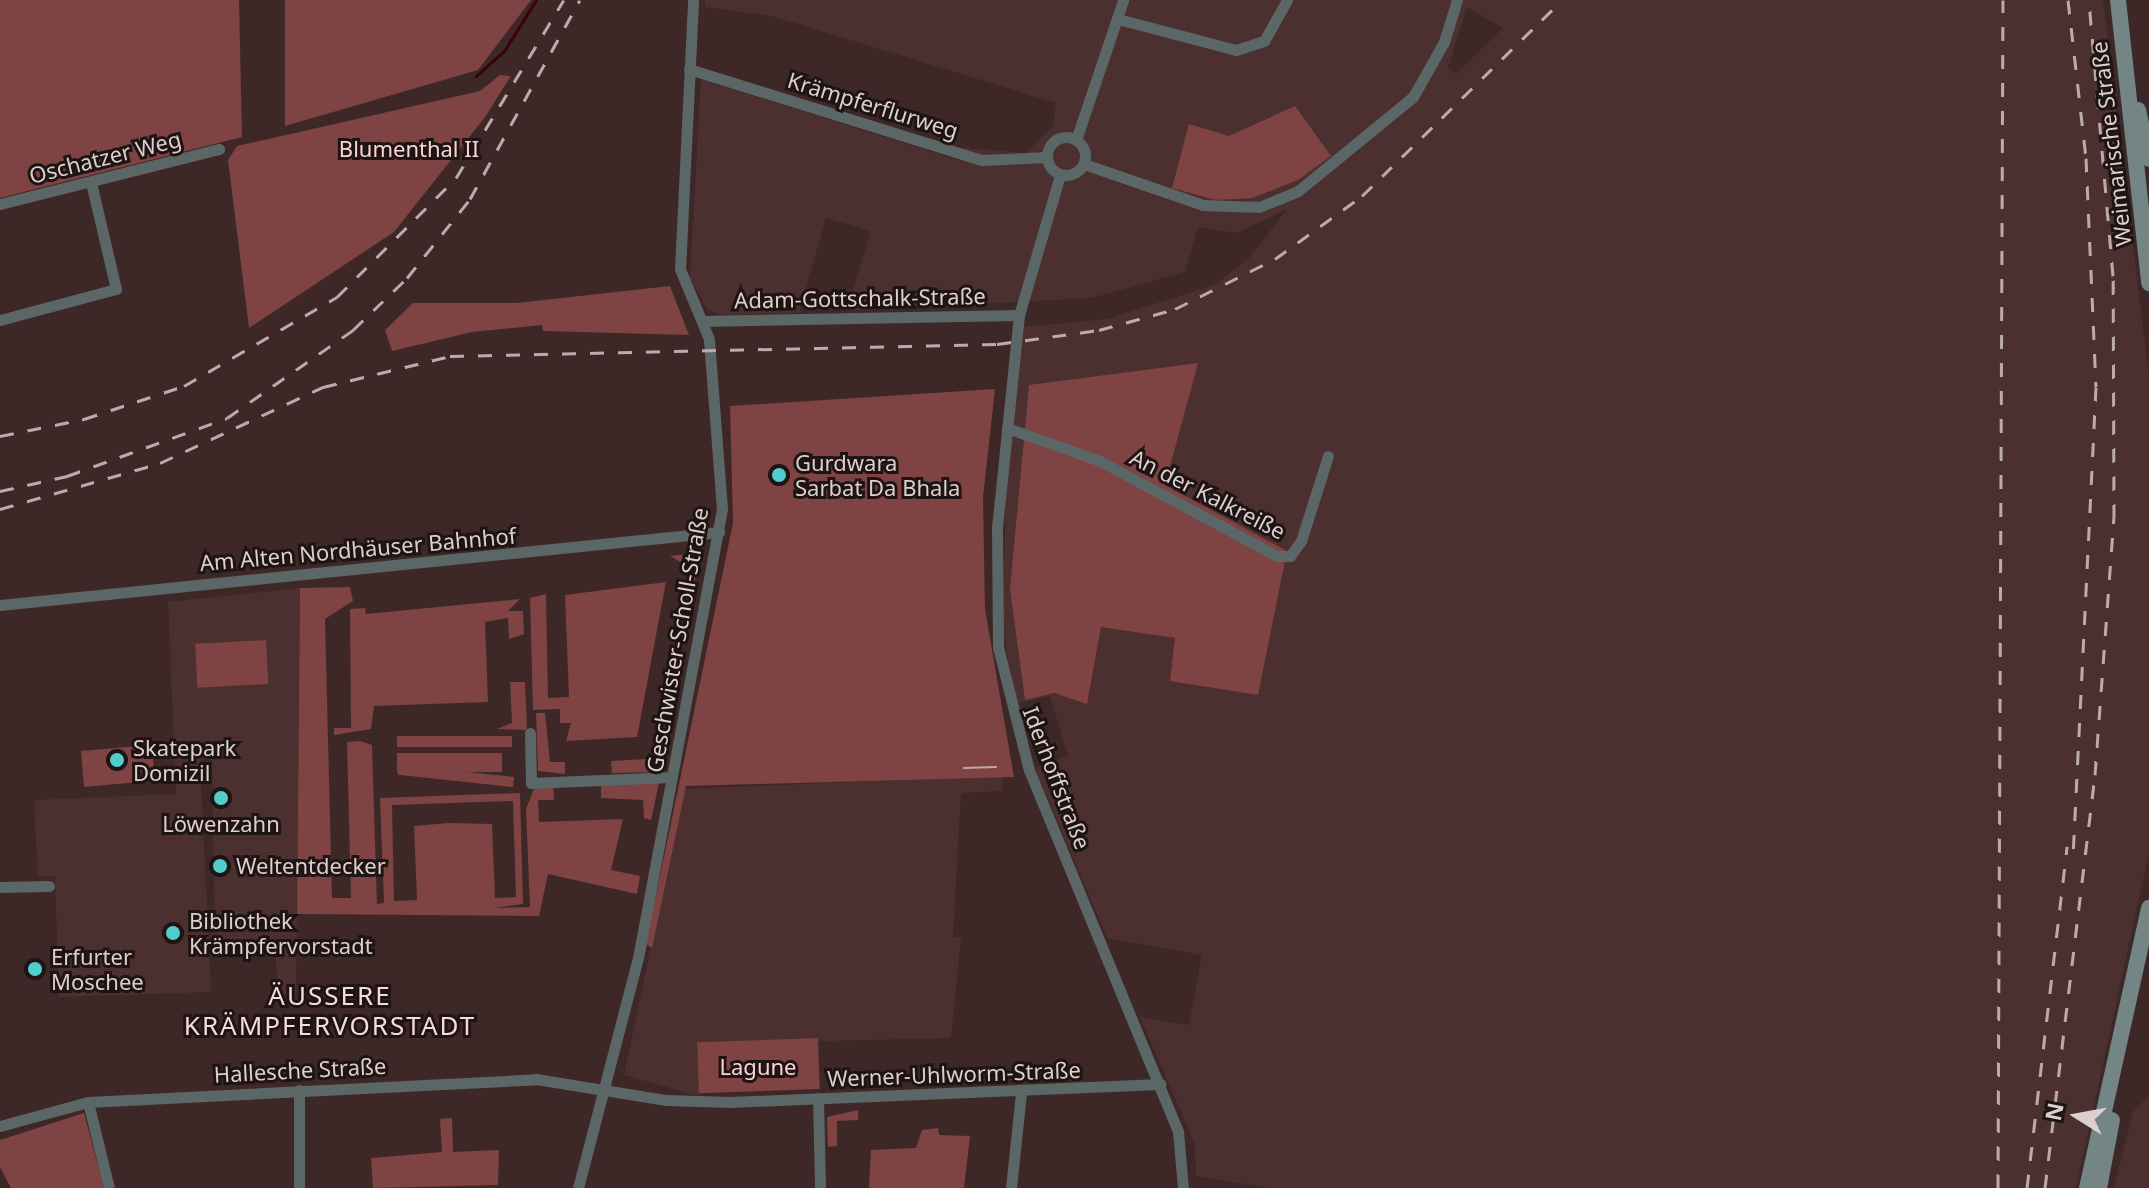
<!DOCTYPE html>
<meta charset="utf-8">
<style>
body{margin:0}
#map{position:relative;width:2149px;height:1188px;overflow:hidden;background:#3d2827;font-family:"Noto Sans",sans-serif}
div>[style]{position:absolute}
.built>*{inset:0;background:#4b302f}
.green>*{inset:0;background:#7e4342;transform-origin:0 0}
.stream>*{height:3px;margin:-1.5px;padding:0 1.5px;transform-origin:1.5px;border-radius:1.5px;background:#3a0208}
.minor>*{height:11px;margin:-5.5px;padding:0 5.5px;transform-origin:5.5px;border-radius:5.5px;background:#5b6666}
.minor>.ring{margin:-5.5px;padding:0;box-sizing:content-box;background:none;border:11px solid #5b6666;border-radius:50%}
.secondary>*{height:16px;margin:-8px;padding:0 8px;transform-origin:8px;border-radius:8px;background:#738585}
.tram>*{height:2px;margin:-1px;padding:0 1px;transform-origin:1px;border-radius:1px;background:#bbacab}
.rail>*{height:3px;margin-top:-1.5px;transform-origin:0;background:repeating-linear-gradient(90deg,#bbacab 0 14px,transparent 0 28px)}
.dots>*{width:22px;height:22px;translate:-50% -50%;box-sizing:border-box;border:4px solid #1d1413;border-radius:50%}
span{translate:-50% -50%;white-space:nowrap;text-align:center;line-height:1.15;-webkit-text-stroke:6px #1d1413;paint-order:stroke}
.street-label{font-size:22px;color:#ddcfce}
.park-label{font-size:22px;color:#fcd3d1}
.poi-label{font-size:22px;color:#ddcfce}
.left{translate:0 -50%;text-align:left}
.quarter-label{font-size:26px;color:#f7dbd9;letter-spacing:2px}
.north{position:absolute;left:2037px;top:1076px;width:80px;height:80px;-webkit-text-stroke:6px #1d1413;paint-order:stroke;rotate:281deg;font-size:22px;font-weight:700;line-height:32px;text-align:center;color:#ddcfce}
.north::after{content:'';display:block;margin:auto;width:28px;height:36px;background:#ddcfce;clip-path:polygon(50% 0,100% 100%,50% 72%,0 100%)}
</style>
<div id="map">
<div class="built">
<i style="clip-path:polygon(evenodd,705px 0,2103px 0,2149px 377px,2149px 853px,2076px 1188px,1270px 1188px,1196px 1176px,1195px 1144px,1140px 1017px,1189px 1025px,1202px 955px,1107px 938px,1035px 768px,1068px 756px,1050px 696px,1015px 704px,1002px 620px,1007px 476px,1024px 327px,1107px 319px,1216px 284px,1250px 257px,1287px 209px,1237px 233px,1198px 227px,1185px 272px,1091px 298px,846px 311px,871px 231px,826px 218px,799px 313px,721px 315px,707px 309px,690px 278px,701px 79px,961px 161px,965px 148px,1026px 153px,1053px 126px,1056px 103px,772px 16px,705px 7px,705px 0,1467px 7px,1503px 28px,1456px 74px,1448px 67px,1467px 7px)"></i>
<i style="clip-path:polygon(300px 588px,296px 995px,279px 994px,275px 952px,215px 951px,212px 760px,200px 759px,211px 992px,59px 997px,55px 876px,38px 876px,34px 800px,176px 794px,168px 602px)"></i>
<i style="clip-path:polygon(1003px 776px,1002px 791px,961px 793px,953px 937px,961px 938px,951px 1038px,697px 1044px,699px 1096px,624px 1075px,684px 789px)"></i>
<i style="clip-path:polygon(2149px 1096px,2149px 1188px,2114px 1188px,2133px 1112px)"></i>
</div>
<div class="green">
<i style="clip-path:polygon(0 0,239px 0,242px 137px,0 198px)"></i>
<i style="clip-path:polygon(285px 0,531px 0,478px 70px,285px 126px)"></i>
<i style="clip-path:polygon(500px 75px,511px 76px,485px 117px,394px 232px,249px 328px,228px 160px,237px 146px,480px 91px)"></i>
<i style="clip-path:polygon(1295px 106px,1331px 156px,1298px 180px,1252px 198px,1216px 200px,1172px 188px,1189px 124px,1229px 136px)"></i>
<i style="clip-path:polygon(670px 286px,689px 335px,543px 331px,542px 325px,472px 332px,392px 351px,385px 330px,413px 303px,517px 303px)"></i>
<i style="clip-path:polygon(1198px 363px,1165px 485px,1287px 551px,1258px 695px,1170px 681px,1175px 638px,1101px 627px,1087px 704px,1054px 693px,1025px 700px,1010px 589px,1029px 385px)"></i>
<i style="clip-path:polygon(995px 389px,983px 497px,985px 609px,1014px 777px,686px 786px,652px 948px,646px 944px,733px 523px,730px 406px)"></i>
<i style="clip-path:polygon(696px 553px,694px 598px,685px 599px,691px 568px,670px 556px)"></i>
<i style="clip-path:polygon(666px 582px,637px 737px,566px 741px,571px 723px,560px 723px,560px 709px,533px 710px,530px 598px,546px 594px,548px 698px,569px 697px,565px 595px)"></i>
<i style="clip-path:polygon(evenodd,350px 587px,353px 601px,325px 619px,332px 898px,351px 898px,347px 742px,360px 741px,372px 745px,377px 904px,384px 903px,380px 798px,520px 793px,523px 904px,494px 908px,530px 907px,526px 809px,535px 786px,553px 786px,554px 800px,538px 800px,539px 822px,623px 819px,611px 870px,640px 876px,637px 894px,548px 874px,539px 916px,297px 914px,300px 588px,350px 587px,513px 801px,516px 897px,495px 898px,492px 824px,449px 823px,414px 826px,417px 900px,394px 901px,392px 805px,513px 801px)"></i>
<i style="clip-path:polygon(520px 599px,508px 611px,523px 611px,524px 634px,509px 639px,508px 618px,485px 622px,488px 702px,374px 706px,371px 729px,334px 735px,334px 728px,351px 728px,350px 609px,365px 608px,366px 614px)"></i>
<i style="left:266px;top:640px;width:44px;height:71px;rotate:87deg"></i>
<i style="clip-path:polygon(510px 682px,525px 682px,527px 730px,497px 729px,512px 723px)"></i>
<i style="clip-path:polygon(536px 713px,545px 713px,550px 762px,565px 762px,565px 774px,538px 771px)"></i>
<i style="left:512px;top:736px;width:11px;height:115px;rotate:90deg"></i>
<i style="clip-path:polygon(152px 745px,154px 770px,139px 771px,139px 782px,84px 787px,81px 751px)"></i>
<i style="left:502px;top:753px;width:19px;height:105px;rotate:90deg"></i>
<i style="clip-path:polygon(663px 758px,661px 772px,612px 773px,611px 761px)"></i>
<i style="left:514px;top:777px;width:10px;height:116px;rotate:96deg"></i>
<i style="clip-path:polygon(659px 783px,651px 820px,644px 818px,643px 800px,601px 798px,601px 785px)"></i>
<i style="left:818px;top:1038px;width:51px;height:121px;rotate:88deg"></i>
<i style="clip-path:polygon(858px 1110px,858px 1120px,837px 1121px,837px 1146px,828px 1147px,827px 1117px)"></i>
<i style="clip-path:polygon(84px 1113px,104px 1188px,11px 1188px,0 1167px,0 1140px)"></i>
<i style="clip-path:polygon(452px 1118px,453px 1152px,499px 1150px,498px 1185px,373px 1188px,371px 1158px,442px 1152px,440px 1119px)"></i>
<i style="clip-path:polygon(938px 1128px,939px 1135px,970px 1136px,964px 1188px,869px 1188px,871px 1150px,916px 1148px,922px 1130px)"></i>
</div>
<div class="stream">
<i style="left:476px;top:76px;width:38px;rotate:-42deg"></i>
<i style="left:504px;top:51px;width:60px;rotate:-57.9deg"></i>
</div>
<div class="minor">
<i style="left:1118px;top:19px;width:122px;rotate:14.7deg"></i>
<i style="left:1236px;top:50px;width:29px;rotate:-18deg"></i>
<i style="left:1264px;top:41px;width:47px;rotate:-60.7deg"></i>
<i style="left:689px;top:69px;width:307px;rotate:17.3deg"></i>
<i style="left:982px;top:160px;width:65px;rotate:-2.6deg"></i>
<i class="ring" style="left:1047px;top:137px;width:27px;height:27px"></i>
<i style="left:1076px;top:140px;width:148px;rotate:-71.4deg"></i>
<i style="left:1084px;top:164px;width:126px;rotate:19deg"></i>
<i style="left:1203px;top:205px;width:56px;rotate:2deg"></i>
<i style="left:1259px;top:207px;width:42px;rotate:-22.3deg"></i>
<i style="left:1298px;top:191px;width:149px;rotate:-39.3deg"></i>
<i style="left:1413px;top:97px;width:63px;rotate:-60.6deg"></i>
<i style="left:1444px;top:42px;width:44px;rotate:-72.8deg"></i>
<i style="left:1060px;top:175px;width:146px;rotate:106.3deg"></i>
<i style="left:1019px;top:315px;width:215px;rotate:95.9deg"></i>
<i style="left:997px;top:529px;width:118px;rotate:89.5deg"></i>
<i style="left:998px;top:647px;width:127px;rotate:75.9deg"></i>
<i style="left:1029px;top:770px;width:391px;rotate:67.6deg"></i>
<i style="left:1178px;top:1131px;width:57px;rotate:85deg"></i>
<i style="left:0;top:204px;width:226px;rotate:-14.1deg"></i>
<i style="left:0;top:320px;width:120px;rotate:-15deg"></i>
<i style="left:116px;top:289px;width:110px;rotate:-103.2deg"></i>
<i style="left:702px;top:321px;width:317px;rotate:-1.1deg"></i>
<i style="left:1007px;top:428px;width:99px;rotate:19.5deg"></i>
<i style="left:1100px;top:461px;width:201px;rotate:28.2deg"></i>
<i style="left:1277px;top:556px;width:13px"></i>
<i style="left:1290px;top:556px;width:19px;rotate:-54deg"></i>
<i style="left:1301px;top:541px;width:89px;rotate:-72.4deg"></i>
<i style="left:0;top:605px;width:723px;rotate:-5.8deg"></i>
<i style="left:530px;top:733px;width:50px;rotate:88.9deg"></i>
<i style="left:531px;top:783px;width:141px;rotate:-2.4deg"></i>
<i style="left:0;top:887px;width:49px;rotate:-1.2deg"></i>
<i style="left:299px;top:1090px;width:98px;rotate:90deg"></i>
<i style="left:818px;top:1098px;width:90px;rotate:88.7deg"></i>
<i style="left:88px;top:1102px;width:89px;rotate:76.3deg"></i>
<i style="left:0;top:1126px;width:91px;rotate:-15.3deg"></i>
<i style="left:88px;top:1102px;width:449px;rotate:-2.9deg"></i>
<i style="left:536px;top:1079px;width:132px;rotate:9.2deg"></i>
<i style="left:666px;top:1100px;width:64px;rotate:1.8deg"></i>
<i style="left:730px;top:1102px;width:431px;rotate:-2.4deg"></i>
<i style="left:578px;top:1188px;width:238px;rotate:-75.4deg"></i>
<i style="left:638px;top:958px;width:457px;rotate:-79.4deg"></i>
<i style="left:722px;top:509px;width:170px;rotate:-94.4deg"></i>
<i style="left:709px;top:339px;width:76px;rotate:-112.5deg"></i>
<i style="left:680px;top:269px;width:269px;rotate:-87.2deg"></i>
<i style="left:1011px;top:1188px;width:96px;rotate:-84deg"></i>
</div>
<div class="secondary">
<i style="left:2118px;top:0;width:285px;rotate:83.7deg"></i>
<i style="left:2138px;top:110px;width:50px;rotate:77.3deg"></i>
<i style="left:2087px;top:1188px;width:287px;rotate:-77.5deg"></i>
<i style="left:2099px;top:1188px;width:69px;rotate:-79.2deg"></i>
</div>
<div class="tram">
<i style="left:964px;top:768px;width:32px;rotate:-2deg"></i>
</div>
<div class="rail">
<i style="left:2068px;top:0;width:159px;rotate:83.5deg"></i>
<i style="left:2086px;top:158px;width:229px;rotate:87.5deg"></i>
<i style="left:2096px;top:387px;width:472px;rotate:92.8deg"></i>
<i style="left:0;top:436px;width:86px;rotate:-11.4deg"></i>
<i style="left:84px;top:419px;width:105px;rotate:-18.3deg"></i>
<i style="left:184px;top:386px;width:177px;rotate:-30.2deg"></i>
<i style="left:337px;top:297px;width:168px;rotate:-45deg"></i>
<i style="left:456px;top:178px;width:208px;rotate:-58.8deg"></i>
<i style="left:0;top:491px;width:69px;rotate:-12.6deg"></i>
<i style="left:67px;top:476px;width:170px;rotate:-19.9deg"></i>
<i style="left:227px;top:418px;width:154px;rotate:-34.9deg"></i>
<i style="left:353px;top:330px;width:75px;rotate:-43.9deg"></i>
<i style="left:407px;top:278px;width:101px;rotate:-51.4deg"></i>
<i style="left:470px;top:199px;width:227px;rotate:-61.1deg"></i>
<i style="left:0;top:509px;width:166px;rotate:-16deg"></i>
<i style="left:160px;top:463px;width:180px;rotate:-25deg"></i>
<i style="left:323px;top:387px;width:131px;rotate:-13.7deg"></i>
<i style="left:450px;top:356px;width:547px;rotate:-1.26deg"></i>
<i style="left:997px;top:344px;width:103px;rotate:-7.8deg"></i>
<i style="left:1099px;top:330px;width:79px;rotate:-15.4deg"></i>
<i style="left:1175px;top:309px;width:112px;rotate:-26.6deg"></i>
<i style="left:1275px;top:259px;width:107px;rotate:-35.9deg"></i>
<i style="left:1362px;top:196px;width:280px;rotate:-44.4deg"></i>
<i style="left:1998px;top:1188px;width:1188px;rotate:-89.76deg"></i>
<i style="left:2027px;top:1188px;width:344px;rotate:-83.3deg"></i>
<i style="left:2045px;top:1188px;width:416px;rotate:-83.1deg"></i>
<i style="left:2095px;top:775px;width:258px;rotate:-85.8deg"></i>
<i style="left:2114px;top:518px;width:242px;rotate:-90.2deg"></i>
<i style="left:2113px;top:276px;width:277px;rotate:-95deg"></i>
</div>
<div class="dots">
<i style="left:779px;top:475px;background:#52cdcc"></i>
<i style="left:117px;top:760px;background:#52cdcc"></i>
<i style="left:221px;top:798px;background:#52cdcc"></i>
<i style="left:220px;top:866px;background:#52cdcc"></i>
<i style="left:173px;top:933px;background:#52cdcc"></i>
<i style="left:35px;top:969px;background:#52cdcc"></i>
</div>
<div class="street-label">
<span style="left:873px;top:105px;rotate:17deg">Krämpferflurweg</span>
<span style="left:2111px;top:144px;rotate:-97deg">Weimarische Straße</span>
<span style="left:105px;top:157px;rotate:-14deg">Oschatzer Weg</span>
<span style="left:860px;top:298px;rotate:-1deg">Adam-Gottschalk-Straße</span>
<span style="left:1208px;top:494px;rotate:27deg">An der Kalkreiße</span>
<span style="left:358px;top:549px;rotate:-5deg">Am Alten Nordhäuser Bahnhof</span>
<span style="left:677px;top:640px;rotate:-80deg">Geschwister-Scholl-Straße</span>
<span style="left:1057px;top:778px;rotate:69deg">Iderhoffstraße</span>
<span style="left:300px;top:1070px;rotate:-3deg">Hallesche Straße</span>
<span style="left:954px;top:1074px;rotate:-2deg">Werner-Uhlworm-Straße</span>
</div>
<div class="park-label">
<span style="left:409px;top:149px">Blumenthal II</span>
<span style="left:758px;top:1067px">Lagune</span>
</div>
<div class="poi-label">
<span class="left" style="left:795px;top:475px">Gurdwara<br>Sarbat Da Bhala</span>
<span class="left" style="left:133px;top:760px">Skatepark<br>Domizil</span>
<span style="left:221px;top:824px">Löwenzahn</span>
<span class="left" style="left:236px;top:866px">Weltentdecker</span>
<span class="left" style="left:189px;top:933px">Bibliothek<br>Krämpfervorstadt</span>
<span class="left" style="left:51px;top:969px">Erfurter<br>Moschee</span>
</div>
<div class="quarter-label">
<span style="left:330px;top:1011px">ÄUSSERE<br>KRÄMPFERVORSTADT</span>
</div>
<div class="north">N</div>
</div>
